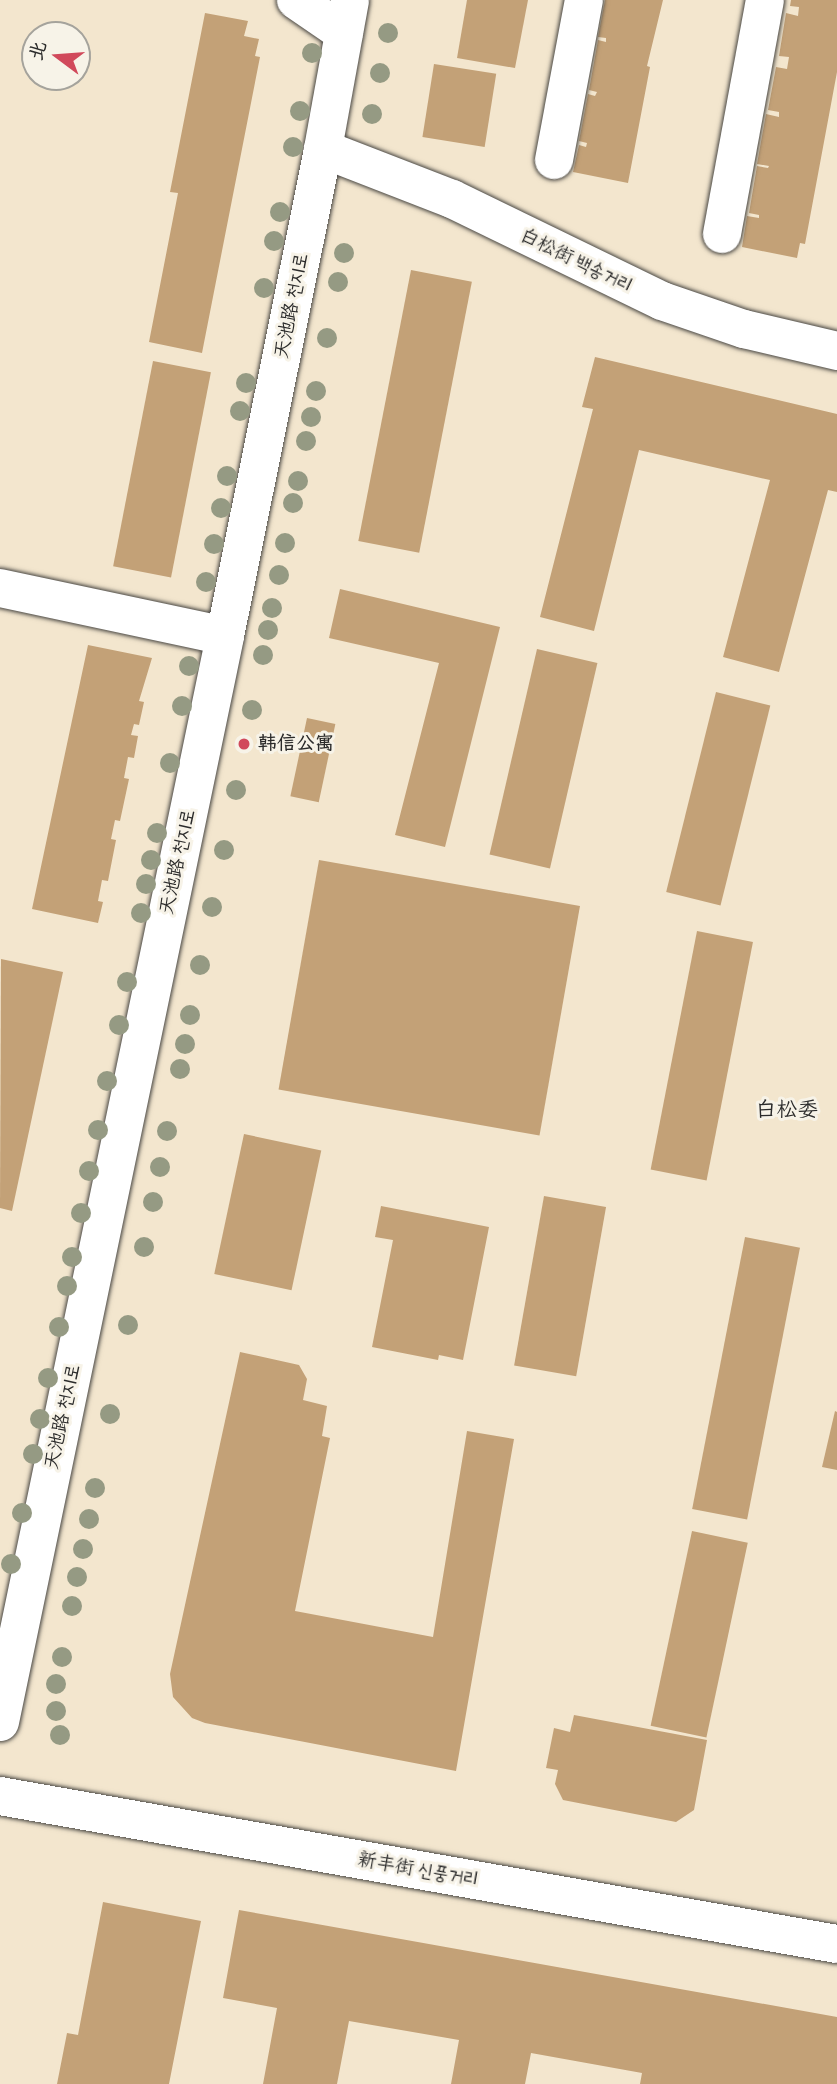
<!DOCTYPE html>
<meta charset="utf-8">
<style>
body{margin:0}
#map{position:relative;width:837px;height:2084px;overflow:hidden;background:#f3e6ce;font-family:Pangolin,"LXGW WenKai TC","Poor Story",sans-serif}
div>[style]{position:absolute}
.building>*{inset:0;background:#c3a177;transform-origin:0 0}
.roads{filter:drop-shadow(0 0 2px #494743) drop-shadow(0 0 2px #494743)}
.minor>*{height:38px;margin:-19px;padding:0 19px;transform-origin:19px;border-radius:19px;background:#fff}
.trees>*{width:20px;height:20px;margin:-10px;border-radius:50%;background:#959a83}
.dots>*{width:19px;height:19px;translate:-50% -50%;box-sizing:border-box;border:4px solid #f7f3e8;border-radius:50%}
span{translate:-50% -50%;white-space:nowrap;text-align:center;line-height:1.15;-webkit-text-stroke:6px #f7f3e8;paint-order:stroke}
.street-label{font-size:19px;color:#2b2b2b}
.poi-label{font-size:19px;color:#2b2b2b;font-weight:700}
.left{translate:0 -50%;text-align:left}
.neighbourhood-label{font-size:21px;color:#2b2b2b}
.north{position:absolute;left:21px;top:21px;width:70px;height:70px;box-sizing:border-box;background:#f7f3e8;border:2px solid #a5a39c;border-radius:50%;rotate:286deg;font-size:19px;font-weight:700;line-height:28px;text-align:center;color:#2b2b2b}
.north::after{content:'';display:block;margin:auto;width:24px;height:32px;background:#d1495b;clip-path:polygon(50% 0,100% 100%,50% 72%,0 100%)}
</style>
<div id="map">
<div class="building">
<i style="clip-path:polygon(467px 0,528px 0,515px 68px,457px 58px)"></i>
<i style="clip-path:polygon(605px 0,663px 0,647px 66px,650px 67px,628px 183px,573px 172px,579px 145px,586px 147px,587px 143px,579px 141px,588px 94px,595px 96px,597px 92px,589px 90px,598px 40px,606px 42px,606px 38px,598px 37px)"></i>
<i style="clip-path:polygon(791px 0,837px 0,837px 72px,805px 244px,800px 243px,797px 258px,742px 247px,747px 216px,759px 218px,759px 215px,749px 213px,757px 166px,768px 168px,769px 166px,757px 164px,766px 114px,779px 117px,779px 112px,768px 110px,776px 67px,787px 69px,789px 57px,779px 56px,786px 13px,798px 16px,799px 7px,790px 6px)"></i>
<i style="clip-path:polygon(205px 13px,248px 21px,244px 36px,259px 39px,255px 56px,260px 57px,202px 353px,149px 342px,178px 193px,170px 192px)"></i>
<i style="left:434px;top:64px;width:63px;height:74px;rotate:9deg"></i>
<i style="left:411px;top:270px;width:62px;height:276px;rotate:11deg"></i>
<i style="clip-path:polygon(595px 357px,837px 414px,837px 492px,828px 490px,779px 672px,723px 657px,770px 480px,639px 450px,594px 631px,540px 617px,593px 409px,582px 407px)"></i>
<i style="left:153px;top:361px;width:59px;height:209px;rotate:11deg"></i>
<i style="clip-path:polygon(340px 589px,500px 627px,445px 847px,395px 835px,439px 663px,329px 638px)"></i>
<i style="clip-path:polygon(88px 645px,152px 658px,139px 701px,144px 702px,139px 725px,134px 724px,131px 735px,138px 736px,134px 758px,128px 757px,124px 778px,129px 779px,120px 821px,115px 820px,111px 839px,116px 840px,108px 881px,102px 880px,98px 901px,103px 902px,98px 923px,32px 909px)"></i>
<i style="left:537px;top:649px;width:62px;height:211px;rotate:13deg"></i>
<i style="left:716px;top:692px;width:56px;height:206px;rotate:14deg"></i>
<i style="left:307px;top:718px;width:29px;height:80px;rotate:12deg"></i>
<i style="left:319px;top:860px;width:265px;height:233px;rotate:10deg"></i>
<i style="left:697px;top:931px;width:57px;height:243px;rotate:11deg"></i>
<i style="clip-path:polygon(1px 959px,63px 972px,12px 1211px,0 1208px)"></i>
<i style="left:244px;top:1134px;width:79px;height:143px;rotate:12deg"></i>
<i style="left:544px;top:1196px;width:63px;height:172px;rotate:10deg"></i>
<i style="clip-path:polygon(381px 1206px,489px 1227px,463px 1360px,439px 1355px,438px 1360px,372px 1347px,393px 1240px,375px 1237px)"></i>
<i style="left:745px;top:1237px;width:56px;height:277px;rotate:11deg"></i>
<i style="clip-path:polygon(240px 1352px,299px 1365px,307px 1379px,303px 1400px,327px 1406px,322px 1436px,330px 1438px,295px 1611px,433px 1637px,467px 1431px,514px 1439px,456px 1771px,205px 1723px,192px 1718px,173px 1697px,170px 1674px)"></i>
<i style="clip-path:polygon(835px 1411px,837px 1412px,837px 1470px,822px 1467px)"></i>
<i style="left:692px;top:1531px;width:57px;height:199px;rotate:12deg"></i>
<i style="clip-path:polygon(574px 1715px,707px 1740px,694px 1810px,676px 1822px,563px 1800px,555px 1784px,558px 1770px,546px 1768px,554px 1728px,570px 1732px)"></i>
<i style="clip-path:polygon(103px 1902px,201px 1921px,169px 2084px,57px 2084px,67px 2033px,78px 2035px)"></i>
<i style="clip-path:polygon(239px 1910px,837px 2017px,837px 2084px,640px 2084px,642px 2073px,531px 2053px,525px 2084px,451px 2084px,459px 2040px,349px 2021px,337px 2084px,263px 2084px,277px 2008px,223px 1998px)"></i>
</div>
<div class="roads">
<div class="minor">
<i style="left:296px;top:0;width:58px;rotate:34.5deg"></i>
<i style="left:323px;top:149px;width:138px;rotate:21.2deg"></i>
<i style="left:452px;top:199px;width:233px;rotate:25.9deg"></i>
<i style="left:662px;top:301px;width:87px;rotate:18.9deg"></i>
<i style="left:744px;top:329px;width:96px;rotate:13.3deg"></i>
<i style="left:554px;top:160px;width:163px;rotate:-79.4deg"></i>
<i style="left:722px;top:234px;width:238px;rotate:-79.6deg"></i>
<i style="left:0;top:588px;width:230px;rotate:12deg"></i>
<i style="left:0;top:1722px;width:1109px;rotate:-78.29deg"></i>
<i style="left:225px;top:636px;width:497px;rotate:-78.6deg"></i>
<i style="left:323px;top:149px;width:151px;rotate:-79.7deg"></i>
<i style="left:0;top:1796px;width:850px;rotate:10.03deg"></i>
</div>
</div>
<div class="trees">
<i style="left:388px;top:33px"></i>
<i style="left:312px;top:53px"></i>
<i style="left:380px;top:73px"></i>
<i style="left:300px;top:111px"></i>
<i style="left:372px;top:114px"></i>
<i style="left:293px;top:147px"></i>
<i style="left:280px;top:212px"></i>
<i style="left:274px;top:241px"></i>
<i style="left:344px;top:253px"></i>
<i style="left:338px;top:282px"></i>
<i style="left:264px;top:288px"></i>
<i style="left:327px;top:338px"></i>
<i style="left:246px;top:383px"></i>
<i style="left:316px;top:391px"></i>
<i style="left:240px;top:411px"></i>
<i style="left:311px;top:417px"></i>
<i style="left:306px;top:441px"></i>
<i style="left:227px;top:476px"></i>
<i style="left:298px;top:481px"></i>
<i style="left:293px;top:503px"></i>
<i style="left:221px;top:508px"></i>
<i style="left:285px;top:543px"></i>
<i style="left:214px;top:544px"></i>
<i style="left:279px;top:575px"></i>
<i style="left:206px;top:582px"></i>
<i style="left:272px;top:608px"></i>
<i style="left:268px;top:630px"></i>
<i style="left:263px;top:655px"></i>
<i style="left:189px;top:666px"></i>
<i style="left:182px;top:706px"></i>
<i style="left:252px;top:710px"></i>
<i style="left:170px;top:763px"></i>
<i style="left:236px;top:790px"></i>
<i style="left:157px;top:833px"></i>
<i style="left:224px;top:850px"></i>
<i style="left:151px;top:860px"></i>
<i style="left:146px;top:884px"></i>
<i style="left:212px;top:907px"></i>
<i style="left:141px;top:913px"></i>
<i style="left:200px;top:965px"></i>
<i style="left:127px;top:982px"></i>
<i style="left:190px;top:1015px"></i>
<i style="left:119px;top:1025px"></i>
<i style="left:185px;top:1044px"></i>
<i style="left:180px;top:1069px"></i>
<i style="left:107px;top:1081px"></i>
<i style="left:98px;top:1130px"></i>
<i style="left:167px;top:1131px"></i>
<i style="left:160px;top:1167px"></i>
<i style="left:89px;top:1171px"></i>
<i style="left:153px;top:1202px"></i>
<i style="left:81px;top:1213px"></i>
<i style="left:144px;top:1247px"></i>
<i style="left:72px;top:1257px"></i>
<i style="left:67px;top:1286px"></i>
<i style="left:128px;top:1325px"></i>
<i style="left:59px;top:1327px"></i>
<i style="left:48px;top:1378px"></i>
<i style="left:110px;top:1414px"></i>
<i style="left:40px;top:1419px"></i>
<i style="left:33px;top:1454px"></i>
<i style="left:95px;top:1488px"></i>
<i style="left:22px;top:1513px"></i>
<i style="left:89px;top:1519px"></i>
<i style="left:83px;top:1549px"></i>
<i style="left:11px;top:1564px"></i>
<i style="left:77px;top:1577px"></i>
<i style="left:72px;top:1606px"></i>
<i style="left:62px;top:1657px"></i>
<i style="left:56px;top:1684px"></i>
<i style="left:56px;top:1711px"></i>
<i style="left:60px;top:1735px"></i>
</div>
<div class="dots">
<i style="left:244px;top:744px;background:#d1495b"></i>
</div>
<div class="street-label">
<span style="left:576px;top:261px;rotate:26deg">白松街 백송거리</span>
<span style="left:292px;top:306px;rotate:-79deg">天池路 천지로</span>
<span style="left:178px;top:862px;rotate:-78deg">天池路 천지로</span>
<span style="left:63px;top:1417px;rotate:-78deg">天池路 천지로</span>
<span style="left:418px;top:1870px;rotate:10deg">新丰街 신풍거리</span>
</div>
<div class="poi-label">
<span class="left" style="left:258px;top:744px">韩信公寓</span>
</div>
<div class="neighbourhood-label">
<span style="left:787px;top:1110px">白松委</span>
</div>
<div class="north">北</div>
</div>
